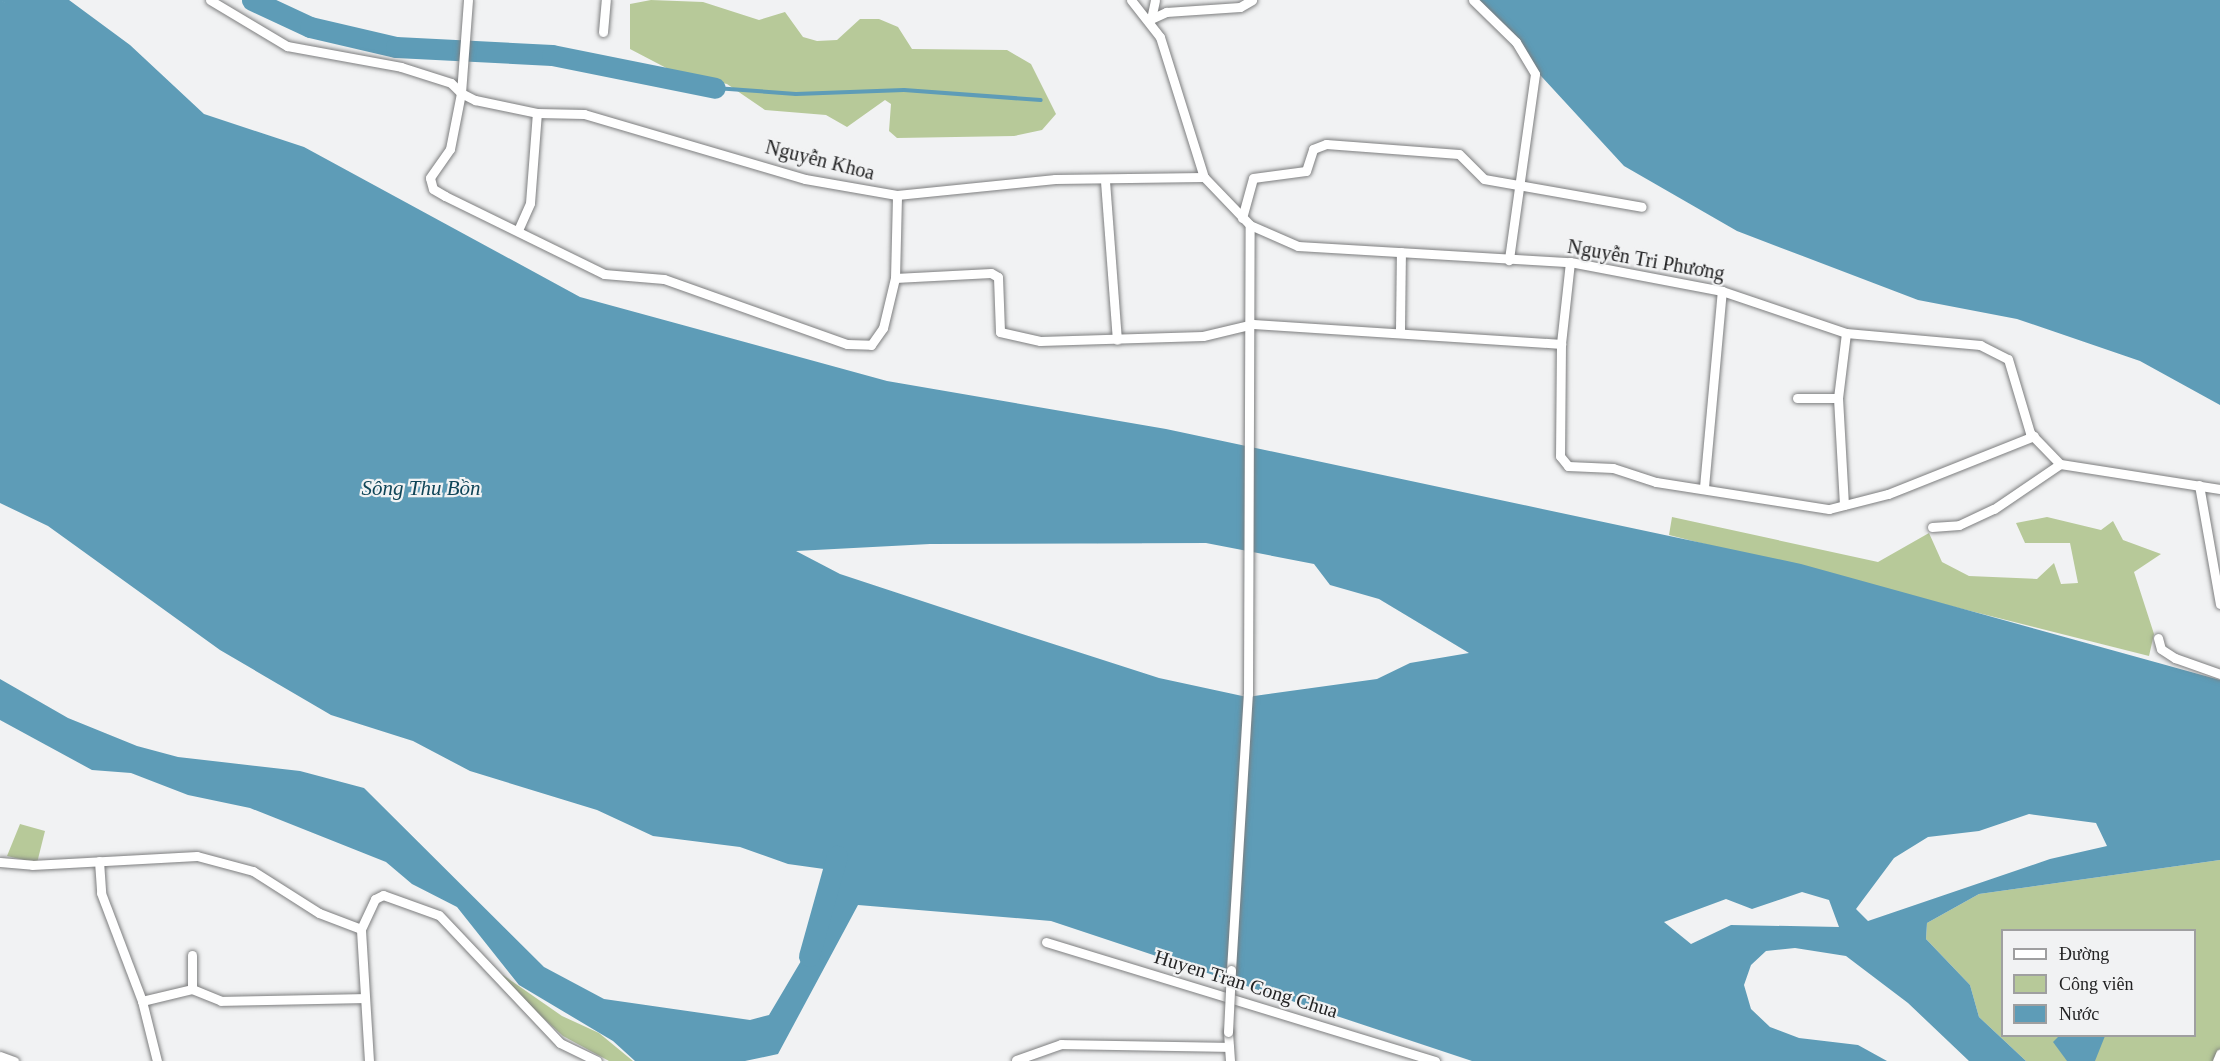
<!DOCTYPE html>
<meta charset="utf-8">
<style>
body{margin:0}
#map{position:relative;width:2220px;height:1061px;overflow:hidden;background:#f1f2f3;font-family:Georgia,serif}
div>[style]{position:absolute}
.green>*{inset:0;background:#b7c999}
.water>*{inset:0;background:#5e9cb7}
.stream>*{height:4px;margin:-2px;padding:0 2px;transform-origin:2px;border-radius:2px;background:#5e9cb7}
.river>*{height:21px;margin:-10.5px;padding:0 10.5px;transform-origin:10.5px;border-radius:10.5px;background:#5e9cb7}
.roads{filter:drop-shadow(0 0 2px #7d7e7f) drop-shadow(0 0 2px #7d7e7f)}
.street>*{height:9px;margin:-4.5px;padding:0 4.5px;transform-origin:4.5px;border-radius:4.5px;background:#fff}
.bridges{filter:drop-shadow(0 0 2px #7d7e7f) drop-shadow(0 0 2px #7d7e7f)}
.street-bridge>*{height:9px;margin:-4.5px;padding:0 4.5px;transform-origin:4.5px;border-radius:4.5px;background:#fff}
span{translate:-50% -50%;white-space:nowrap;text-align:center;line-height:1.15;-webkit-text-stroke:4.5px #f1f2f3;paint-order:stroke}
.street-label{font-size:20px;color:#232324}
.water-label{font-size:21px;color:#0f4558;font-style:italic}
.legend{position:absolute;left:2001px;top:929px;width:195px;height:108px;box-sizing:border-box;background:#f1f2f3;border:2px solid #9f9fa0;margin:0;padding:8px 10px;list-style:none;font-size:18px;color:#232324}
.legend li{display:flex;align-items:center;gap:12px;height:30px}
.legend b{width:30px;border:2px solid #9f9fa0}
</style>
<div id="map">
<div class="green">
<i style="clip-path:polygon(651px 0,703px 2px,759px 20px,785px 12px,803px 37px,817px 41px,837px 40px,860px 19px,879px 19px,898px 27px,912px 49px,1007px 50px,1031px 64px,1056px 114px,1042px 130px,1014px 136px,897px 138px,889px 131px,891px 104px,885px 100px,847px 127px,826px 115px,765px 110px,727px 84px,674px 72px,630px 49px,630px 4px)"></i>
<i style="clip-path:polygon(1672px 517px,1878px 562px,1929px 533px,1942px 562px,1969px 576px,2037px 579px,2054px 563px,2061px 584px,2078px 583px,2070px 543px,2025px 543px,2016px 523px,2047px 517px,2101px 530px,2113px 521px,2123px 540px,2161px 554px,2134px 572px,2154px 634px,2149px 656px,1669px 535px)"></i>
<i style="clip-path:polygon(20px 824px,45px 831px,37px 863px,7px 856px)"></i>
<i style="clip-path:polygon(evenodd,2220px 860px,2220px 1061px,2026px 1061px,1979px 1017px,1970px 985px,1926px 939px,1927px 923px,1979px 894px,2220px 860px,2002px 930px,2194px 930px,2194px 1036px,2002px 1036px,2002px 930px)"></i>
<i style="clip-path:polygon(503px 975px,562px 1016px,599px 1033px,633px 1061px,609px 1061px,563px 1036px,497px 976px)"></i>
</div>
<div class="water">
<i style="clip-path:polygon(evenodd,0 0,69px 0,130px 45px,204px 114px,304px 147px,580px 297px,887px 381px,1166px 429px,1801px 564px,2220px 680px,2220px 860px,1979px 894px,1927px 923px,1926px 939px,1970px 985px,1979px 1017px,2026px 1061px,1969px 1061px,1908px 1003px,1846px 956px,1795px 948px,1766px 951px,1751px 965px,1744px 985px,1751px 1009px,1770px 1027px,1799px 1038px,1858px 1045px,1887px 1061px,1472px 1061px,1051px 921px,858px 905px,778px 1054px,745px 1061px,635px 1061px,613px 1041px,519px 985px,457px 907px,412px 884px,386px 862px,250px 808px,188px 795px,131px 773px,92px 770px,0 720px,0 679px,68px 718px,137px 746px,178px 757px,300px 771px,364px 788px,544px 967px,604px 999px,750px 1020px,769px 1015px,833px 907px,834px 892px,824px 869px,788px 864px,740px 847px,653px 836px,597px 810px,470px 771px,413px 741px,331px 715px,220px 650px,48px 526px,0 503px,0 0,1206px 543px,1314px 564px,1330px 585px,1379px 599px,1469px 653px,1410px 663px,1377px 679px,1247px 697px,1159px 678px,1013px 631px,840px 574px,796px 551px,930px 544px,1206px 543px,0 0,2029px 814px,2096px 823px,2107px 846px,2050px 859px,1868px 921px,1856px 909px,1894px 858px,1928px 837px,1979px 831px,2029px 814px,0 0,1802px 892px,1829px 900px,1839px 927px,1731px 925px,1691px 944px,1664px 922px,1726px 899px,1752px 909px,1802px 892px)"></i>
<i style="clip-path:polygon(1471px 0,2220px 0,2220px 405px,2140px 361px,2017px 319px,1918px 300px,1737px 231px,1624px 166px)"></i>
<i style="clip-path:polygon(2059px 1036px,2105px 1036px,2095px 1061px,2067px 1061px,2053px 1042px)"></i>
</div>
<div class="stream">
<i style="left:715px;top:88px;width:81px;rotate:4.2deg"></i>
<i style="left:796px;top:94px;width:108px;rotate:-2.1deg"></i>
<i style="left:904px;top:90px;width:137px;rotate:4.2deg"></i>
</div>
<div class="river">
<i style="left:252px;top:0;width:64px;rotate:25deg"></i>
<i style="left:310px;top:27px;width:88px;rotate:13.1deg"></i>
<i style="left:396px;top:47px;width:156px;rotate:2.9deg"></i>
<i style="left:552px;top:55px;width:166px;rotate:11.4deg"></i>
<i style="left:809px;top:956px;width:104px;rotate:-74.4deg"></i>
</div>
<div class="roads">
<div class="street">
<i style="left:210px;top:0;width:90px;rotate:30.9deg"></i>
<i style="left:287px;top:46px;width:116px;rotate:10.4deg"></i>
<i style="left:401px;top:67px;width:52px;rotate:17.7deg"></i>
<i style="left:451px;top:83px;width:14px;rotate:45deg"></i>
<i style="left:461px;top:93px;width:57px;rotate:101.1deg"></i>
<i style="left:450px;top:149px;width:35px;rotate:125deg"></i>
<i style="left:430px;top:178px;width:11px;rotate:75deg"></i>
<i style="left:433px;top:189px;width:14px;rotate:30deg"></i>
<i style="left:445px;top:196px;width:177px;rotate:26.1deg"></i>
<i style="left:604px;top:274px;width:60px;rotate:4.8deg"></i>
<i style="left:664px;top:279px;width:194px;rotate:19.6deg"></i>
<i style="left:847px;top:344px;width:24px;rotate:2deg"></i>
<i style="left:871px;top:345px;width:21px;rotate:-55deg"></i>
<i style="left:883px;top:328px;width:51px;rotate:-76.5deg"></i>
<i style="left:895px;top:278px;width:83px;rotate:-88.6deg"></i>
<i style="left:468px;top:0;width:93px;rotate:94.3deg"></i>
<i style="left:461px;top:93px;width:16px;rotate:27deg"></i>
<i style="left:475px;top:100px;width:63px;rotate:11.8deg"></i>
<i style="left:537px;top:113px;width:47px;rotate:1.2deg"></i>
<i style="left:584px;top:114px;width:230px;rotate:16.4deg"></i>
<i style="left:805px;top:179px;width:93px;rotate:9.9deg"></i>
<i style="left:897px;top:195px;width:159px;rotate:-5.8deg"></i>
<i style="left:1055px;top:179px;width:149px;rotate:-0.8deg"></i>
<i style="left:1131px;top:0;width:47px;rotate:51.9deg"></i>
<i style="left:1160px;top:37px;width:147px;rotate:72.6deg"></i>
<i style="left:1204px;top:177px;width:66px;rotate:46.2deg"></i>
<i style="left:1250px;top:225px;width:52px;rotate:23.6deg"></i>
<i style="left:1298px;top:246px;width:272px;rotate:3.4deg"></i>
<i style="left:1570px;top:262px;width:155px;rotate:10.8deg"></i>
<i style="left:1722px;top:291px;width:131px;rotate:18.7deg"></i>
<i style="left:1846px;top:333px;width:135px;rotate:5.1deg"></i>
<i style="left:1980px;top:345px;width:31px;rotate:27deg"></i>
<i style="left:2008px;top:359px;width:77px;rotate:73.4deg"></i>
<i style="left:2030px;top:433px;width:43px;rotate:45.9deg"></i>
<i style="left:2060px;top:464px;width:162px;rotate:8.9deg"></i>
<i style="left:1473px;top:0;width:60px;rotate:44.3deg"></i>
<i style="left:1516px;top:42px;width:37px;rotate:59deg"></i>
<i style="left:1535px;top:74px;width:188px;rotate:98deg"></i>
<i style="left:1151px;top:19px;width:17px;rotate:-25deg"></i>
<i style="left:1166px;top:12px;width:74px;rotate:-3.9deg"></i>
<i style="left:1240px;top:7px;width:14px;rotate:-30deg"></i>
<i style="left:1151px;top:19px;width:19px;rotate:-78deg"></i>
<i style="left:603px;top:32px;width:32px;rotate:-85deg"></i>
<i style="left:1105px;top:181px;width:159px;rotate:85.7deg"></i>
<i style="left:1242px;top:218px;width:41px;rotate:-74.6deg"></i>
<i style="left:1253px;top:178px;width:53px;rotate:-7.5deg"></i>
<i style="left:1306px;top:171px;width:23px;rotate:-72deg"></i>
<i style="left:1313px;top:149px;width:14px;rotate:-21deg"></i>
<i style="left:1326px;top:144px;width:133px;rotate:4.3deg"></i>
<i style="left:1459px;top:154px;width:35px;rotate:45deg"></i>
<i style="left:1484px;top:179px;width:160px;rotate:10deg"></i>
<i style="left:519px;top:228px;width:27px;rotate:-66deg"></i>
<i style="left:530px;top:203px;width:90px;rotate:-85.6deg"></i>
<i style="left:1570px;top:262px;width:82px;rotate:96.3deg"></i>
<i style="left:1561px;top:344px;width:112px;rotate:90.5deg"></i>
<i style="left:1560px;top:456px;width:13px;rotate:51deg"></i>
<i style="left:1568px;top:466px;width:45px;rotate:2.5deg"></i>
<i style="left:1613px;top:468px;width:45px;rotate:18deg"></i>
<i style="left:1656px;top:482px;width:175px;rotate:8.9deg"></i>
<i style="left:1829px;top:509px;width:61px;rotate:-14.3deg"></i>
<i style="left:1888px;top:494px;width:157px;rotate:-21.7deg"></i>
<i style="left:895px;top:278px;width:96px;rotate:-3deg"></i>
<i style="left:991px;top:273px;width:8px;rotate:30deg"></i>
<i style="left:998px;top:277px;width:55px;rotate:87.9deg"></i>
<i style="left:1000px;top:332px;width:41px;rotate:12.7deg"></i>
<i style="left:1040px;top:341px;width:163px;rotate:-1.8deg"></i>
<i style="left:1203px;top:336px;width:51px;rotate:-13.5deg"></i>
<i style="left:1253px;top:324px;width:309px;rotate:3.7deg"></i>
<i style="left:1400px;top:329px;width:77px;rotate:-89.3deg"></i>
<i style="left:1797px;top:398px;width:41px"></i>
<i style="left:2199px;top:485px;width:121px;rotate:80deg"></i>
<i style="left:1704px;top:487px;width:197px;rotate:-84.8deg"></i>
<i style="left:1844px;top:505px;width:107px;rotate:-93.2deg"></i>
<i style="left:1838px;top:398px;width:65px;rotate:-83deg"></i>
<i style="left:1932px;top:527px;width:27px;rotate:-4deg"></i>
<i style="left:1959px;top:525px;width:38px;rotate:-25deg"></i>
<i style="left:1994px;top:509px;width:80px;rotate:-34.3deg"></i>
<i style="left:2158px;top:638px;width:11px;rotate:75deg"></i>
<i style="left:2161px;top:649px;width:17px;rotate:33deg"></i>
<i style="left:2175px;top:658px;width:48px;rotate:19.6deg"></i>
<i style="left:99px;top:861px;width:32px;rotate:86deg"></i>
<i style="left:101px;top:893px;width:116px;rotate:69.2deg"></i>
<i style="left:142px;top:1001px;width:62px;rotate:76deg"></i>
<i style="left:0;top:862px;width:32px;rotate:5deg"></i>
<i style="left:32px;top:865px;width:165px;rotate:-3.1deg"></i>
<i style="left:197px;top:856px;width:58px;rotate:15deg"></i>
<i style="left:253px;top:871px;width:78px;rotate:32.5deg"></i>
<i style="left:319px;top:913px;width:45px;rotate:20.9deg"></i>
<i style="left:1046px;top:942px;width:407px;rotate:17deg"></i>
<i style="left:192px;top:955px;width:34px;rotate:90deg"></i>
<i style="left:1231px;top:970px;width:277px;rotate:-86.5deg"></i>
<i style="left:1248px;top:694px;width:469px;rotate:-89.8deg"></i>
<i style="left:142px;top:1001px;width:51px;rotate:-13.5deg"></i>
<i style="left:192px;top:989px;width:31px;rotate:22deg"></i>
<i style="left:221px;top:1001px;width:142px;rotate:-1.2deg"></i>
<i style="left:1228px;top:1032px;width:29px;rotate:86deg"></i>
<i style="left:0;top:1056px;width:15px;rotate:20deg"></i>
<i style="left:1016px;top:1060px;width:48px;rotate:-19.6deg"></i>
<i style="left:1061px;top:1044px;width:168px;rotate:1deg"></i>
<i style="left:369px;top:1061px;width:132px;rotate:-93.5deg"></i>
<i style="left:361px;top:929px;width:33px;rotate:-65deg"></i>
<i style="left:375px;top:899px;width:9px;rotate:-27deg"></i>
<i style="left:383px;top:895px;width:59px;rotate:19.7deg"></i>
<i style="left:439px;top:915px;width:176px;rotate:46.6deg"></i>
<i style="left:560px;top:1043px;width:41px;rotate:25.9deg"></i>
<i style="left:2217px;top:1061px;width:8px;rotate:-67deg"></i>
</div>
</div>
<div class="bridges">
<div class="street-bridge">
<i style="left:1228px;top:1032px;width:62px;rotate:-87.2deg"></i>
</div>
</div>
<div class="street-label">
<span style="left:820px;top:160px;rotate:14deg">Nguyễn Khoa</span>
<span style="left:1646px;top:260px;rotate:10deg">Nguyễn Tri Phương</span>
<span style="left:1246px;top:984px;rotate:17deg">Huyen Tran Cong Chua</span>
</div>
<div class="water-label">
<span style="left:421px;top:488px">Sông Thu Bồn</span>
</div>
<ul class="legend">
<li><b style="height:8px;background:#fff"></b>Đường</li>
<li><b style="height:16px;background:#b7c999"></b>Công viên</li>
<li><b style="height:16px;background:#5e9cb7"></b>Nước</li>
</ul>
</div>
